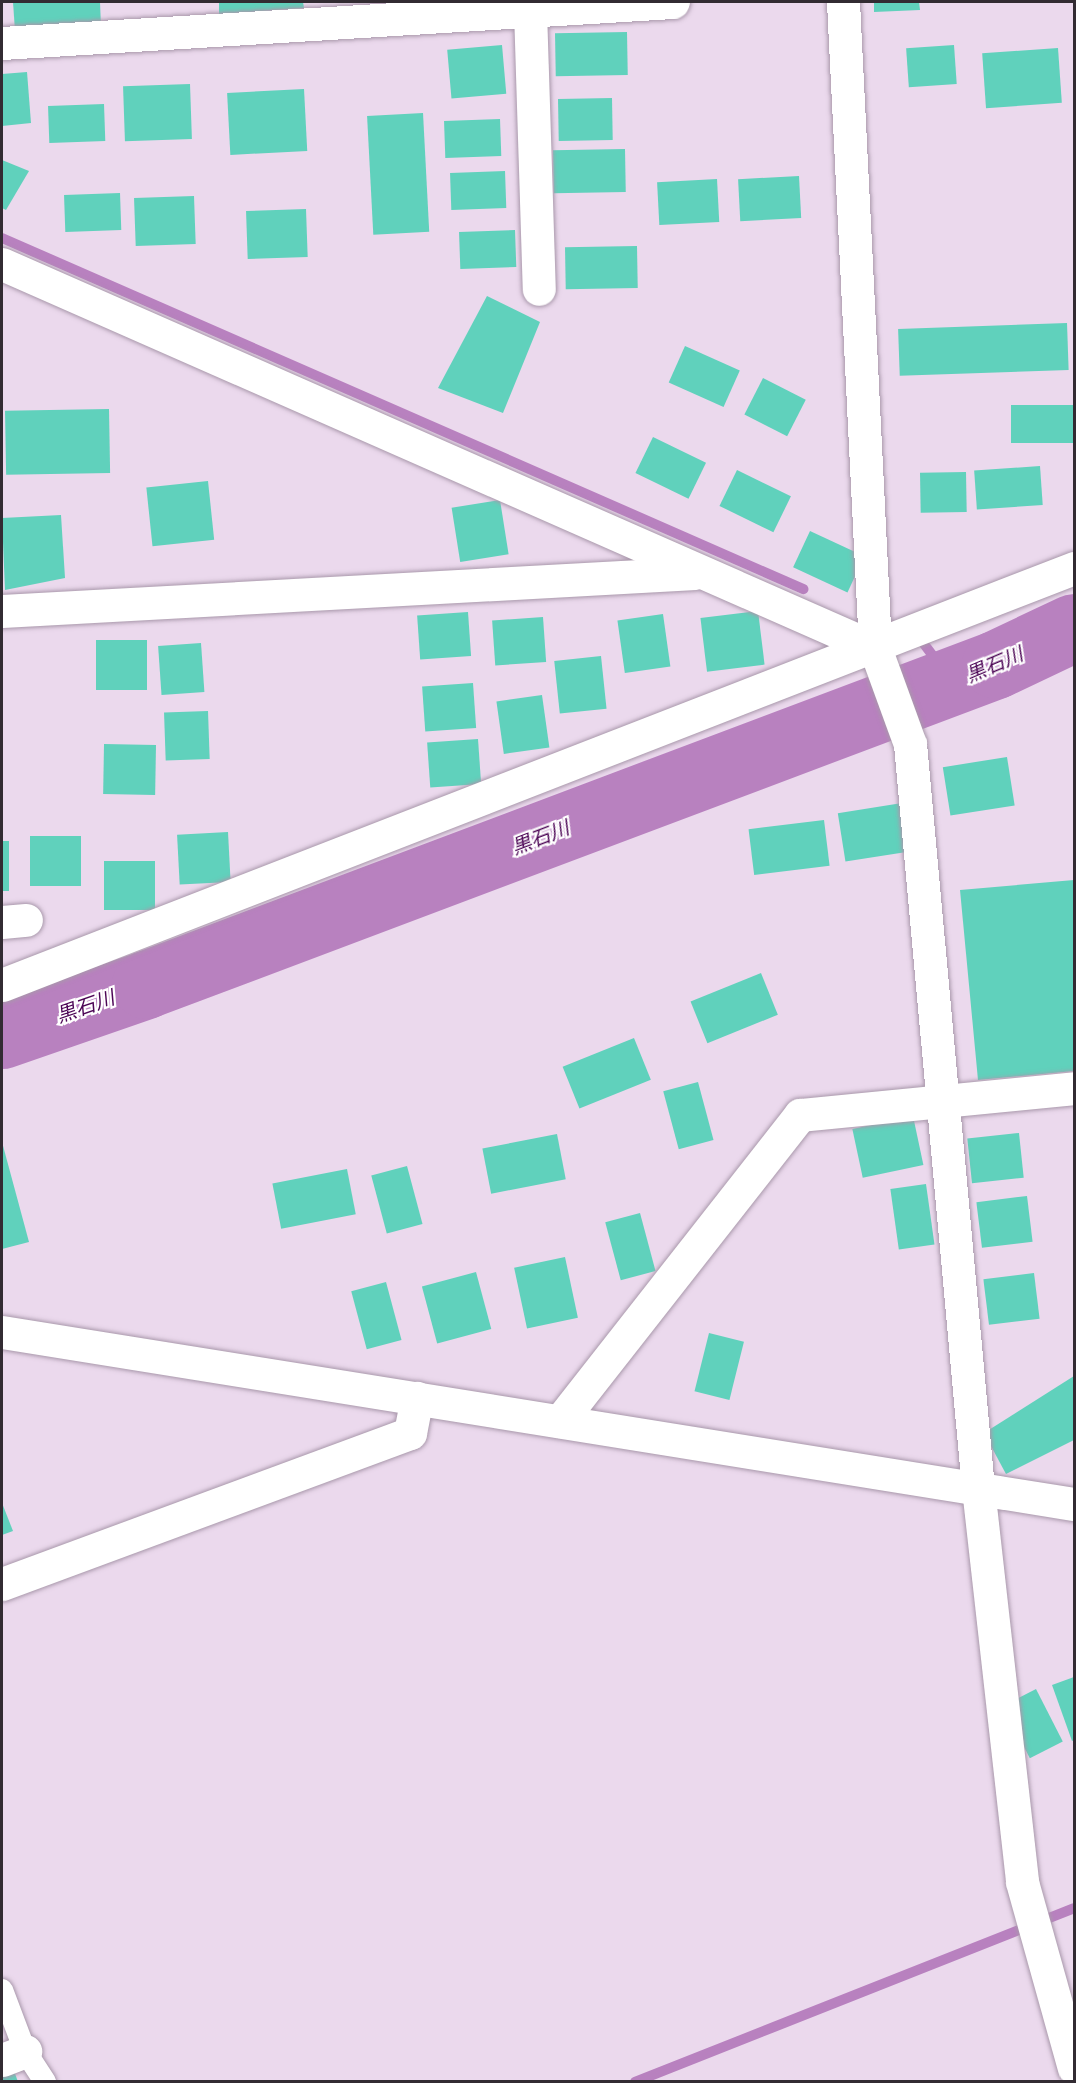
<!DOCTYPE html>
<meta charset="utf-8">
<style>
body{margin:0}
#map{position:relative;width:1076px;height:2083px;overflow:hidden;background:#ebd9ed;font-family:Lora,"Noto Sans JP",serif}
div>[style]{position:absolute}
.stream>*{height:10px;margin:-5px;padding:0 5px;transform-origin:5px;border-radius:5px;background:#b881bf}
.river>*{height:68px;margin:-34px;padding:0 34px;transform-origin:34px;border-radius:34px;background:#b881bf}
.building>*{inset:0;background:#60d1bc;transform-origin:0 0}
.roads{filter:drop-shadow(0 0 2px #a998ab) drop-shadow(0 0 2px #a998ab)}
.lane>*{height:22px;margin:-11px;padding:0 11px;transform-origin:11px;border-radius:11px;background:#fff}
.street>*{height:33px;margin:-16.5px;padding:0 16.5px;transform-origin:16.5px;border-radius:16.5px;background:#fff}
.secondary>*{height:33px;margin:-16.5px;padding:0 16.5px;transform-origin:16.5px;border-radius:16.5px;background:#fff}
span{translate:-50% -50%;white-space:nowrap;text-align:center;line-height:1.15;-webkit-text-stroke:4.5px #fff;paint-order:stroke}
.water-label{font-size:20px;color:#4c0555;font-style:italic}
.frame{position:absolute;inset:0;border:3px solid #322b32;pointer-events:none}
</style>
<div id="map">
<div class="stream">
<i style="left:2px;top:238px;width:875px;rotate:23.66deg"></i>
<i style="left:924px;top:644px;width:20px;rotate:53deg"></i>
<i style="left:936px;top:660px;width:60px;rotate:4.8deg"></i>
<i style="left:635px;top:2082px;width:472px;rotate:-21.6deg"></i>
</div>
<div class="river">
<i style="left:2px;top:1035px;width:152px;rotate:-19.1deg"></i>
<i style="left:146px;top:985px;width:908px;rotate:-20.63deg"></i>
<i style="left:996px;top:665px;width:86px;rotate:-25.4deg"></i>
</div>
<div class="building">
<i style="clip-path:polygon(13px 2px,100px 2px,101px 27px,15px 31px)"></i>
<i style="clip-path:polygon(219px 2px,303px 2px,304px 8px,219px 14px)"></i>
<i style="clip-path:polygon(874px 2px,919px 2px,920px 10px,874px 12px)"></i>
<i style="left:627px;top:32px;width:43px;height:72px;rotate:89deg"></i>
<i style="left:502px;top:45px;width:49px;height:55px;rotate:85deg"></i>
<i style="left:954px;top:45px;width:39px;height:48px;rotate:86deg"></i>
<i style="left:1058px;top:48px;width:55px;height:76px;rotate:86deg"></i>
<i style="clip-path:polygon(27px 72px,31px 123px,2px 126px,2px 74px)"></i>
<i style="left:190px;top:84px;width:55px;height:67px;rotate:88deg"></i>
<i style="left:304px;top:89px;width:62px;height:77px;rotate:87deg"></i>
<i style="left:612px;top:98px;width:42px;height:54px;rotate:89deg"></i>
<i style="left:104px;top:104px;width:37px;height:56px;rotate:88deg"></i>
<i style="left:423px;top:113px;width:119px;height:56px;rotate:87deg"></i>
<i style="left:500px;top:119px;width:37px;height:56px;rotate:88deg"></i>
<i style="left:625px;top:149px;width:43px;height:72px;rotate:89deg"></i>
<i style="clip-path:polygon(2px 160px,29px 171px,6px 210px,2px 208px)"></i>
<i style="left:505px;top:171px;width:37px;height:55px;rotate:88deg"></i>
<i style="left:799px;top:176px;width:42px;height:61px;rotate:87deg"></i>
<i style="left:717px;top:179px;width:43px;height:60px;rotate:87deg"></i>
<i style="left:120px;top:193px;width:37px;height:56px;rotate:88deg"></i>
<i style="left:194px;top:196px;width:48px;height:60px;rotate:88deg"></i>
<i style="left:306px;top:209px;width:48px;height:60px;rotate:88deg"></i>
<i style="left:515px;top:230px;width:37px;height:56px;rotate:88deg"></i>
<i style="left:637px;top:246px;width:42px;height:72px;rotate:89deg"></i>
<i style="clip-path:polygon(487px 296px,540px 322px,503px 413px,438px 388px)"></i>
<i style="left:1067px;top:323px;width:47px;height:169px;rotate:88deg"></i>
<i style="left:685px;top:346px;width:60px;height:40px;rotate:24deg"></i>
<i style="left:763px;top:378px;width:48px;height:41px;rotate:27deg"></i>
<i style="left:1074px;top:405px;width:38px;height:63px;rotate:90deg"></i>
<i style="left:109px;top:409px;width:64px;height:104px;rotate:89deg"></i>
<i style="left:653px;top:437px;width:59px;height:40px;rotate:26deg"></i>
<i style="left:1040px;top:466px;width:39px;height:66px;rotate:86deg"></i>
<i style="left:737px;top:470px;width:60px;height:40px;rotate:26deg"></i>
<i style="left:966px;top:472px;width:40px;height:46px;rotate:89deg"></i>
<i style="left:208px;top:481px;width:59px;height:62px;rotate:84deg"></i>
<i style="left:500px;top:500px;width:55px;height:49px;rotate:81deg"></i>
<i style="clip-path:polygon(61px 515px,65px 578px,5px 590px,2px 518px)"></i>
<i style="left:810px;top:531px;width:60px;height:40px;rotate:25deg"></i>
<i style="left:758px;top:611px;width:54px;height:58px;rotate:83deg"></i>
<i style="left:468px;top:612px;width:44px;height:51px;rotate:86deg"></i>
<i style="left:663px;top:614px;width:53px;height:46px;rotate:82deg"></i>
<i style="left:543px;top:617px;width:45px;height:51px;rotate:86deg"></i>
<i style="left:147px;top:640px;width:50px;height:51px;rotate:90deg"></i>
<i style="left:201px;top:643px;width:49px;height:43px;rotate:86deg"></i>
<i style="left:601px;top:656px;width:53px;height:47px;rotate:84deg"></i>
<i style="left:473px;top:683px;width:45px;height:51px;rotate:86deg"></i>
<i style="left:542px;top:695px;width:53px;height:46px;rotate:82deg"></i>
<i style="left:208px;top:711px;width:48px;height:44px;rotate:88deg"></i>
<i style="left:478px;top:739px;width:45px;height:51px;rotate:86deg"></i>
<i style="left:156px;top:745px;width:50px;height:52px;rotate:91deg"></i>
<i style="left:1007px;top:757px;width:49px;height:65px;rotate:81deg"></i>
<i style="left:902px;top:803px;width:49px;height:65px;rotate:81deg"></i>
<i style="left:824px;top:820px;width:46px;height:76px;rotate:83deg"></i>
<i style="left:228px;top:832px;width:50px;height:51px;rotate:87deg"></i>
<i style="left:81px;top:836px;width:50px;height:51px;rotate:90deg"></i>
<i style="left:2px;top:841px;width:7px;height:50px"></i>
<i style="left:155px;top:861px;width:49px;height:51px;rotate:90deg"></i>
<i style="clip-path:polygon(1074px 880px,1074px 1071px,978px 1080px,960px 890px)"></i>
<i style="left:761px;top:973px;width:45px;height:76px;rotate:68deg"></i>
<i style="left:634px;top:1038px;width:45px;height:77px;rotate:68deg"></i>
<i style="left:698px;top:1082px;width:60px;height:36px;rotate:75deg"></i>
<i style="left:913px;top:1116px;width:50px;height:62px;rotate:78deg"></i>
<i style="left:1019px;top:1133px;width:45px;height:52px;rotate:84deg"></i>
<i style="left:557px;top:1134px;width:46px;height:76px;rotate:79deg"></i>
<i style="clip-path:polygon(2px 1142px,29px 1242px,2px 1249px)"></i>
<i style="left:407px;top:1166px;width:60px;height:37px;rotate:75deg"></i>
<i style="left:347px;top:1169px;width:46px;height:76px;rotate:79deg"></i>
<i style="left:926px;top:1184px;width:61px;height:36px;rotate:82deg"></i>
<i style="left:1027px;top:1196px;width:46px;height:51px;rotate:83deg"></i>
<i style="left:640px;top:1213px;width:60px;height:36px;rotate:75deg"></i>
<i style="left:565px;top:1257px;width:62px;height:52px;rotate:78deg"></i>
<i style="left:476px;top:1272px;width:59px;height:56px;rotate:75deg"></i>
<i style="left:1034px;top:1273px;width:46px;height:51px;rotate:83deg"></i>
<i style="left:386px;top:1282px;width:60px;height:36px;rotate:75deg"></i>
<i style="left:709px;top:1333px;width:36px;height:60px;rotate:14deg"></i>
<i style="clip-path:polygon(1074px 1376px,1074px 1440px,1006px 1474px,984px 1433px)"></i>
<i style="clip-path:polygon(2px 1503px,13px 1531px,2px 1535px)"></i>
<i style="clip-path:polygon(1074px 1677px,1074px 1740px,1072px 1741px,1052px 1685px)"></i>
<i style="left:1036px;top:1689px;width:59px;height:37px;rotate:63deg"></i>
<i style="clip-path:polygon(12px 2065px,18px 2082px,2px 2082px,2px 2069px)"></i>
</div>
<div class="roads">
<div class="lane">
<i style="left:2px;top:1990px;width:65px;rotate:69.3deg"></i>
<i style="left:25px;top:2051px;width:37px;rotate:57deg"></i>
</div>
<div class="street">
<i style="left:843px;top:2px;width:647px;rotate:87.16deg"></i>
<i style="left:875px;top:648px;width:102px;rotate:70deg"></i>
<i style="left:910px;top:744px;width:747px;rotate:84.78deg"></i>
<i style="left:978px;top:1488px;width:396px;rotate:83.6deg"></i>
<i style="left:1022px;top:1882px;width:193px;rotate:74.4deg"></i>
<i style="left:530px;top:10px;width:279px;rotate:88.2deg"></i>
<i style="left:2px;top:43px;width:672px;rotate:-3.5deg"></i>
<i style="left:2px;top:264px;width:954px;rotate:23.74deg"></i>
<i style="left:2px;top:611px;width:694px;rotate:-3.14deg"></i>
<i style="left:2px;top:922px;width:24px;rotate:-5deg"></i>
<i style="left:2px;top:985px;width:1150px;rotate:-21.26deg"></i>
<i style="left:560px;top:1421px;width:389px;rotate:-51.9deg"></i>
<i style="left:800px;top:1115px;width:275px;rotate:-5.6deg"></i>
<i style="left:2px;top:1584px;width:435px;rotate:-20.3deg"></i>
<i style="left:410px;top:1433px;width:36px;rotate:-79deg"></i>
<i style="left:2px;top:2060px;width:25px;rotate:-21deg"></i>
</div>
<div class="secondary">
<i style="left:2px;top:1332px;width:1086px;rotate:9.12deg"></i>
</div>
</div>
<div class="water-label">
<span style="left:994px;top:664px;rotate:-23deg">黒石川</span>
<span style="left:540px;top:837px;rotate:-21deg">黒石川</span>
<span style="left:85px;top:1006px;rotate:-19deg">黒石川</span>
</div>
<div class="frame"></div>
</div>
